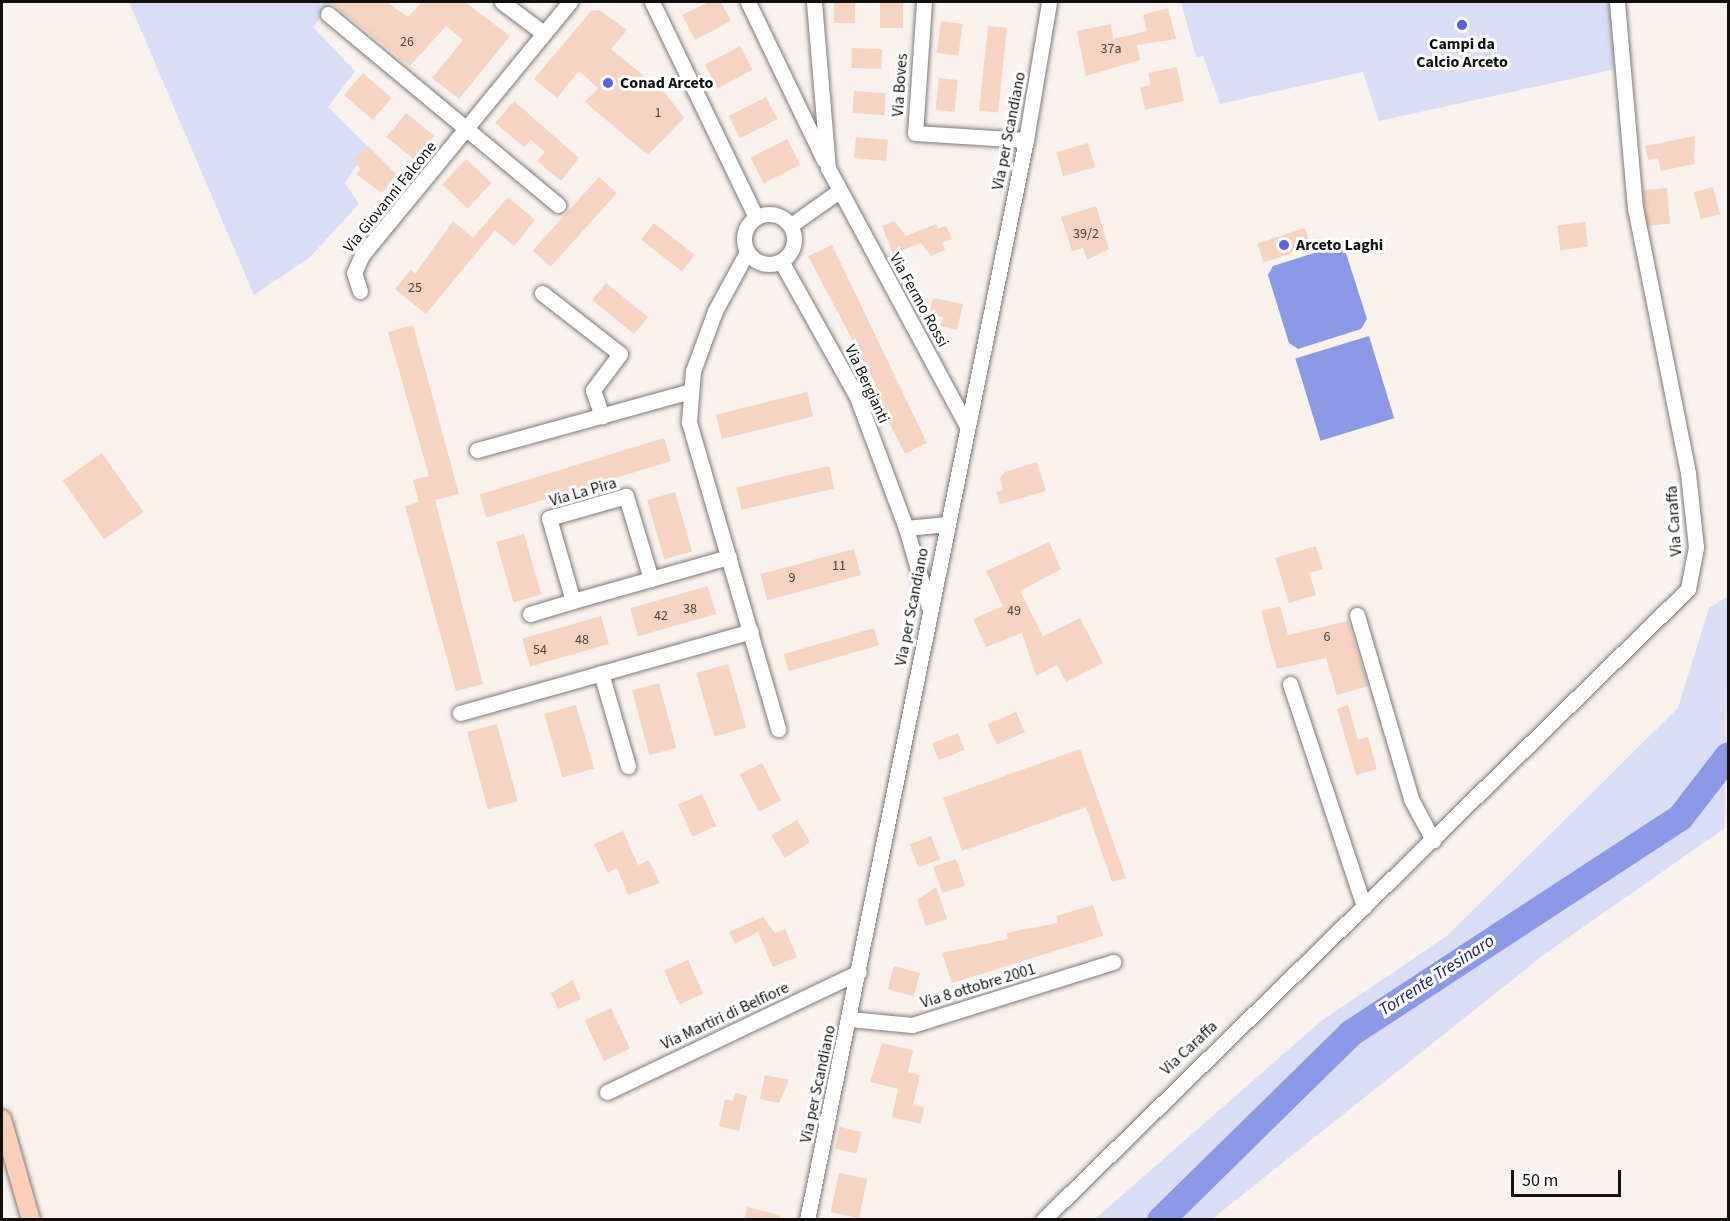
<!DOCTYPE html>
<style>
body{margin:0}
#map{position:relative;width:1730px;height:1221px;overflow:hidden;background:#f9f2ee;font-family:"Source Sans 3",sans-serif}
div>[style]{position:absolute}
.green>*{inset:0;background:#d9def6}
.water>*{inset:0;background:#8a98e6;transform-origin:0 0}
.river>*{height:27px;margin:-13.5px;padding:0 13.5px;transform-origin:13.5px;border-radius:13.5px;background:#8a98e6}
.building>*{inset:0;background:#f7d3c2;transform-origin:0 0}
.roads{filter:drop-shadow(0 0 2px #7f7875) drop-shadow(0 0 2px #7f7875)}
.minor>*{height:15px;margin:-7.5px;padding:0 7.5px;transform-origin:7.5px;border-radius:7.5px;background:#fff}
.minor>.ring{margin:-7.5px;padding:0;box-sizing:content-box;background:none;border:15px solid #fff;border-radius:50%}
.major>*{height:18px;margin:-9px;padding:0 9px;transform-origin:9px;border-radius:9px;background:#facfb9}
.dots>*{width:16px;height:16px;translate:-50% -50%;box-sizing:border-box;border:3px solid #fff;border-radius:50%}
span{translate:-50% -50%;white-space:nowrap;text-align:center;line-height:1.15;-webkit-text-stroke:6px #fff;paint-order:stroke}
.number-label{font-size:14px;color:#4b413c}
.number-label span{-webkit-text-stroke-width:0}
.poi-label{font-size:16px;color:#12100f;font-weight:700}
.left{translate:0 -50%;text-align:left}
.street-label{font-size:16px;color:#12100f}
.water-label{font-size:18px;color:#1d1670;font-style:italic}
.frame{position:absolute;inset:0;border:3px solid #12100f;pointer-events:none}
.scale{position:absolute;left:1511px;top:1170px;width:110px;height:27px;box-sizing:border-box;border:3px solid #12100f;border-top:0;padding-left:8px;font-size:18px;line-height:21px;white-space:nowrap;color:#12100f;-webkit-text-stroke:4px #fff;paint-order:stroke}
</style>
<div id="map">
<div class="green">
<i style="clip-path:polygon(129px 2px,333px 2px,313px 27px,355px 71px,328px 107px,368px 147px,345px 183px,359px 204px,309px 258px,254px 295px)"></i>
<i style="clip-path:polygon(1181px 2px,1612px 2px,1616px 69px,1379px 121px,1363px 72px,1220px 104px,1203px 56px,1196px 57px)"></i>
<i style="clip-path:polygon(1728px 596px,1725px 828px,1546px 953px,1212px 1219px,1095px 1219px,1320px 1022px,1448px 935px,1678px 708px,1709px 608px)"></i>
</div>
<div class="water">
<i style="clip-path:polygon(1336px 246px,1345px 250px,1367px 319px,1361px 329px,1298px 349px,1289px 343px,1268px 275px,1273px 266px)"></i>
<i style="left:1369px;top:336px;width:86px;height:77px;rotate:73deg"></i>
</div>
<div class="river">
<i style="left:1160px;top:1220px;width:267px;rotate:-44.5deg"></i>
<i style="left:1350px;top:1033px;width:394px;rotate:-33.2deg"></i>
<i style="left:1680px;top:817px;width:78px;rotate:-52.3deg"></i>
</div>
<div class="building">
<i style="clip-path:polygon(330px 2px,386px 2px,408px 17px,422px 2px,465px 2px,510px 36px,459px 99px,432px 78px,463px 40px,446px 26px,410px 66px)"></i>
<i style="clip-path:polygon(709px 2px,721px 2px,731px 21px,695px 40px,682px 15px)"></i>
<i style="left:834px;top:2px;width:21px;height:21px"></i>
<i style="left:880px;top:2px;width:23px;height:26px"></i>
<i style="clip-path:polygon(1168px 8px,1176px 39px,1137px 45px,1140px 60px,1086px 76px,1077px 31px,1111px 24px,1113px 39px,1147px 31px,1143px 15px)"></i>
<i style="clip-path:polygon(599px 10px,627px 30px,611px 49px,666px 94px,684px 118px,648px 155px,585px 102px,598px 88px,579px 71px,557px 98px,534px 79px,591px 11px)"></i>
<i style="left:941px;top:21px;width:22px;height:32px;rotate:8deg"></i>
<i style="left:988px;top:26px;width:19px;height:85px;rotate:6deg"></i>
<i style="left:740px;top:46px;width:27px;height:40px;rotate:62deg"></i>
<i style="left:852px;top:48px;width:30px;height:20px;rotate:2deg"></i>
<i style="clip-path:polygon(1177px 67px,1184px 101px,1145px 110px,1140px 87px,1151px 85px,1148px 73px)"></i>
<i style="left:363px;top:73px;width:38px;height:29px;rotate:41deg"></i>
<i style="left:939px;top:78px;width:19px;height:32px;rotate:6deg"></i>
<i style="left:854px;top:91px;width:32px;height:22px;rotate:4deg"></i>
<i style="left:766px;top:97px;width:25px;height:42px;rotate:63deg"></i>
<i style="clip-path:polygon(514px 101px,579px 158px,561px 181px,537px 161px,545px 152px,531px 140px,524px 147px,495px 123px)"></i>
<i style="left:406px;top:113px;width:36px;height:31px;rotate:39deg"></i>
<i style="clip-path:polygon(1695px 136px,1694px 164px,1661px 171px,1658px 158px,1648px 160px,1645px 146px)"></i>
<i style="left:856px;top:137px;width:32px;height:21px;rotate:5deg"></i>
<i style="left:787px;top:139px;width:29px;height:41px;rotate:63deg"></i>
<i style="left:1088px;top:143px;width:25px;height:33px;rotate:74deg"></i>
<i style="clip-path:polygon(368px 146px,396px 174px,382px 193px,356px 174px,361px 169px,353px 161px)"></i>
<i style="left:466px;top:159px;width:35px;height:35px;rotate:43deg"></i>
<i style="left:599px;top:177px;width:24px;height:99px;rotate:42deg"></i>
<i style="left:1713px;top:187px;width:28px;height:20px;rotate:75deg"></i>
<i style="left:1667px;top:188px;width:36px;height:24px;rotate:85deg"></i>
<i style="clip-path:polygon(508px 197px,535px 220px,514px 246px,495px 230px,426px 314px,395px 289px,411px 270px,415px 274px,453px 221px,473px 238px)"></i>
<i style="clip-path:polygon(1096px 206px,1109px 249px,1087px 260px,1083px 248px,1072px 251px,1061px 217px)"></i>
<i style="clip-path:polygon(894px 221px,906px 236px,936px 224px,938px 229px,946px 226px,952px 239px,942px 243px,945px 250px,931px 256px,921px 243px,893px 254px,882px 226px)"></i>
<i style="left:1585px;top:222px;width:25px;height:28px;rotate:83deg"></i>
<i style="left:654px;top:223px;width:52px;height:21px;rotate:38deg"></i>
<i style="left:1305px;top:228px;width:20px;height:50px;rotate:72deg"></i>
<i style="clip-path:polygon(832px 245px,927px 443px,905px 454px,875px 395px,880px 392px,808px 256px)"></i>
<i style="left:606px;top:283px;width:54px;height:22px;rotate:39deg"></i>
<i style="clip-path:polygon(933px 298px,963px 304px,957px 330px,941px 326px,943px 317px,929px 315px)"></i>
<i style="clip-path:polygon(413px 325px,459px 494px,435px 500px,483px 684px,456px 691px,405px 506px,419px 502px,413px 480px,429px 476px,388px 332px)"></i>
<i style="left:807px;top:392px;width:25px;height:94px;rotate:76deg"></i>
<i style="left:664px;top:438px;width:24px;height:193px;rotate:73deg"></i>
<i style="left:102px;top:453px;width:72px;height:48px;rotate:55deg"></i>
<i style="clip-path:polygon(1037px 462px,1046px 491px,1000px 504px,996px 492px,1003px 490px,1000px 478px,1005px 472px)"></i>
<i style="left:829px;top:466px;width:23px;height:95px;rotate:77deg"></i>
<i style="left:675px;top:492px;width:62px;height:29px;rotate:74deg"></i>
<i style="left:524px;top:534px;width:63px;height:29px;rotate:74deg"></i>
<i style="clip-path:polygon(1049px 542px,1061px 569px,1020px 591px,1043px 636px,1080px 618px,1103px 663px,1066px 682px,1057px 665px,1036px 676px,1022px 633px,986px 647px,973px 619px,1003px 606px,986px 571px)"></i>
<i style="clip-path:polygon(1316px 546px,1323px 569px,1309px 573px,1316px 595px,1289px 603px,1275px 558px)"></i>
<i style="left:854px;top:549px;width:27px;height:97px;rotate:75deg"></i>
<i style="left:708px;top:586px;width:29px;height:81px;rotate:74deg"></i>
<i style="clip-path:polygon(1280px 606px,1288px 635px,1348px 621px,1368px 686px,1337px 695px,1326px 658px,1277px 669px,1261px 611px)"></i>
<i style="left:601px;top:616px;width:29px;height:82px;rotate:74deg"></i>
<i style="left:874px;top:628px;width:18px;height:94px;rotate:74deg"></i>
<i style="left:728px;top:664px;width:66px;height:33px;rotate:74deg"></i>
<i style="left:659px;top:683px;width:67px;height:28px;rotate:75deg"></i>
<i style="left:576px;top:705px;width:66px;height:33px;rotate:74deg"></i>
<i style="clip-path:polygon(1348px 705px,1358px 740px,1368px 737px,1377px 769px,1356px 775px,1337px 709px)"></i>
<i style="left:1016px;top:712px;width:22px;height:31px;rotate:66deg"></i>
<i style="left:497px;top:724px;width:80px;height:31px;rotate:75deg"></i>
<i style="left:958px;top:733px;width:18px;height:28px;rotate:68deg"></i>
<i style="clip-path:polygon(1080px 749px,1126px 878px,1112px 882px,1086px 807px,962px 851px,943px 798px)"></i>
<i style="left:762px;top:763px;width:42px;height:25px;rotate:63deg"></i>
<i style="left:702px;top:794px;width:35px;height:26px;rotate:66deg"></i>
<i style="left:797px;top:820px;width:26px;height:30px;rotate:59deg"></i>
<i style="clip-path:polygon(623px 831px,638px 865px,649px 860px,660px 883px,628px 895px,617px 868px,608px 873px,594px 844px)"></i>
<i style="left:931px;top:836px;width:25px;height:23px;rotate:69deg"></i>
<i style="left:956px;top:859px;width:28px;height:24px;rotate:71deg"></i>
<i style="clip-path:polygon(936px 887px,947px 919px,926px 926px,917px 900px)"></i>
<i style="clip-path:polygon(1093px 905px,1103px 936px,952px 983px,942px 953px,1008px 939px,1006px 933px,1058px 923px,1056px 916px)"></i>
<i style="clip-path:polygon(763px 917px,775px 933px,785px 929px,797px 957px,773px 967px,758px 932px,735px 944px,729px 932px)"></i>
<i style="left:688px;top:960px;width:37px;height:26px;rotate:66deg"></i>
<i style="left:894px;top:966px;width:27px;height:24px;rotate:15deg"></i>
<i style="clip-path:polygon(573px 980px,581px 999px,558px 1009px,551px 993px)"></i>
<i style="left:611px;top:1008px;width:45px;height:29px;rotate:65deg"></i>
<i style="clip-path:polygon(882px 1043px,913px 1050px,908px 1072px,920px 1075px,913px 1105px,924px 1107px,921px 1124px,892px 1117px,898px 1089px,870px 1082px)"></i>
<i style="clip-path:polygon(765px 1075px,789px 1080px,779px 1103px,760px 1099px)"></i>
<i style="clip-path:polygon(735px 1093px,747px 1096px,739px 1131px,719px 1126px,725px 1099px,733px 1101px)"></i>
<i style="left:840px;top:1127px;width:22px;height:22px;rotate:13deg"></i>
<i style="left:839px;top:1173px;width:29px;height:40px;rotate:12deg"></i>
<i style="clip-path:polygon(747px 1207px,780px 1215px,780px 1220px,745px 1220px)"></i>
</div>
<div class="roads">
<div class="minor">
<i style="left:502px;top:2px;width:50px;rotate:36.9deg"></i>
<i style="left:652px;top:2px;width:239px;rotate:64.2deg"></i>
<i style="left:748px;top:2px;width:175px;rotate:64.3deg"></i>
<i style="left:814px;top:2px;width:167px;rotate:85.2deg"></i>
<i style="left:828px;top:168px;width:293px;rotate:61.7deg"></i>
<i style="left:924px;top:2px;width:131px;rotate:93.9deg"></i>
<i style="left:915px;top:133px;width:111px;rotate:3.6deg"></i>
<i style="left:328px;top:14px;width:299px;rotate:39.7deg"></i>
<i class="ring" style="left:744px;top:214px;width:35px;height:35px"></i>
<i style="left:791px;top:225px;width:59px;rotate:-35.3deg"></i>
<i style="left:747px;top:252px;width:67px;rotate:118.5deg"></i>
<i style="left:715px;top:311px;width:64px;rotate:110.1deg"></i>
<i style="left:693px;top:371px;width:51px;rotate:94.5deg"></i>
<i style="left:689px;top:422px;width:320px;rotate:73.8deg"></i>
<i style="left:781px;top:261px;width:156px;rotate:60.8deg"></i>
<i style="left:857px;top:397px;width:140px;rotate:69.5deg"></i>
<i style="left:906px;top:528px;width:82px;rotate:73.8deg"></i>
<i style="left:360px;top:291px;width:19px;rotate:-108deg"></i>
<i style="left:354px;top:273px;width:20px;rotate:-66deg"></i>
<i style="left:362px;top:255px;width:328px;rotate:-50.6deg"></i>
<i style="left:542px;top:293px;width:99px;rotate:38deg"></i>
<i style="left:620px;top:354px;width:45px;rotate:126.9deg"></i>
<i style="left:593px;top:390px;width:28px;rotate:71deg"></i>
<i style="left:477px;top:450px;width:219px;rotate:-15.4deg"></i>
<i style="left:906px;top:528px;width:41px;rotate:-5.6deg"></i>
<i style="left:651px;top:579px;width:87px;rotate:-106.8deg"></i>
<i style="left:626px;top:496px;width:80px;rotate:164.1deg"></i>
<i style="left:549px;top:518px;width:86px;rotate:73.9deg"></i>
<i style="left:573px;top:601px;width:162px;rotate:-15.8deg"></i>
<i style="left:530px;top:614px;width:45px;rotate:-16.8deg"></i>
<i style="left:1357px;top:615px;width:192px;rotate:73.6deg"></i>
<i style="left:1411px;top:799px;width:47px;rotate:61.8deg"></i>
<i style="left:601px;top:673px;width:97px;rotate:73.8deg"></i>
<i style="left:1290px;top:684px;width:235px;rotate:71.6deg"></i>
<i style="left:460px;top:713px;width:302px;rotate:-15.7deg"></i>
<i style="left:850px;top:1019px;width:62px;rotate:5.5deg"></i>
<i style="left:912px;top:1025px;width:211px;rotate:-17.4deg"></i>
<i style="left:607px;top:1092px;width:279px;rotate:-25.5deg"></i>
<i style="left:807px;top:1220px;width:1102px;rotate:-78.54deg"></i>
<i style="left:1026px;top:140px;width:140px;rotate:-80.5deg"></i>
<i style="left:1043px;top:1220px;width:902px;rotate:-44.37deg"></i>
<i style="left:1688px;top:589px;width:43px;rotate:-79.2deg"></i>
<i style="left:1696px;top:547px;width:74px;rotate:-96.2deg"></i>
<i style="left:1688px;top:473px;width:270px;rotate:-101.3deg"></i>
<i style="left:1635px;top:208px;width:207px;rotate:-95deg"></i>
</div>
<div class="major">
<i style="left:2px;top:1119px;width:105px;rotate:74deg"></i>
</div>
</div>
<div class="dots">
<i style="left:1462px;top:25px;background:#5a62da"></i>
<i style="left:608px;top:83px;background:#5a62da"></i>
<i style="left:1284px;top:245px;background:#5a62da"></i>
</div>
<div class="number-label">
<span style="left:407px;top:42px">26</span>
<span style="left:1111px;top:49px">37a</span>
<span style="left:658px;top:113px">1</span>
<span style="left:1086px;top:234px">39/2</span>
<span style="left:415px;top:288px">25</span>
<span style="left:839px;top:566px">11</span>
<span style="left:792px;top:578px">9</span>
<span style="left:690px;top:609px">38</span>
<span style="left:1014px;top:611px">49</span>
<span style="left:661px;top:616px">42</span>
<span style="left:1327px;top:637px">6</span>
<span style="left:582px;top:640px">48</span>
<span style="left:540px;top:650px">54</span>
</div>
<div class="poi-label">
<span style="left:1462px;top:53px">Campi da<br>Calcio Arceto</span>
<span class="left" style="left:620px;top:83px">Conad Arceto</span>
<span class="left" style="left:1296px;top:245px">Arceto Laghi</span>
</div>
<div class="street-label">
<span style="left:900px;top:85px;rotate:-86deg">Via Boves</span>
<span style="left:1009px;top:131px;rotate:-79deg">Via per Scandiano</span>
<span style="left:390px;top:197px;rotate:-51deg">Via Giovanni Falcone</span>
<span style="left:919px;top:300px;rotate:61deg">Via Fermo Rossi</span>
<span style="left:867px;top:384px;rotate:65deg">Via Bergianti</span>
<span style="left:583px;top:492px;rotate:-16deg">Via La Pira</span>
<span style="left:1674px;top:521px;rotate:-94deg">Via Caraffa</span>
<span style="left:912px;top:607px;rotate:-79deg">Via per Scandiano</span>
<span style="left:978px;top:986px;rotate:-17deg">Via 8 ottobre 2001</span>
<span style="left:725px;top:1016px;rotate:-25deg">Via Martiri di Belfiore</span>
<span style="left:1189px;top:1048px;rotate:-43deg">Via Caraffa</span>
<span style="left:818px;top:1084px;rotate:-78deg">Via per Scandiano</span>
</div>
<div class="water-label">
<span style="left:1437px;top:976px;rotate:-33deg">Torrente Tresinaro</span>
</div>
<div class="frame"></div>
<div class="scale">50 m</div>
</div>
